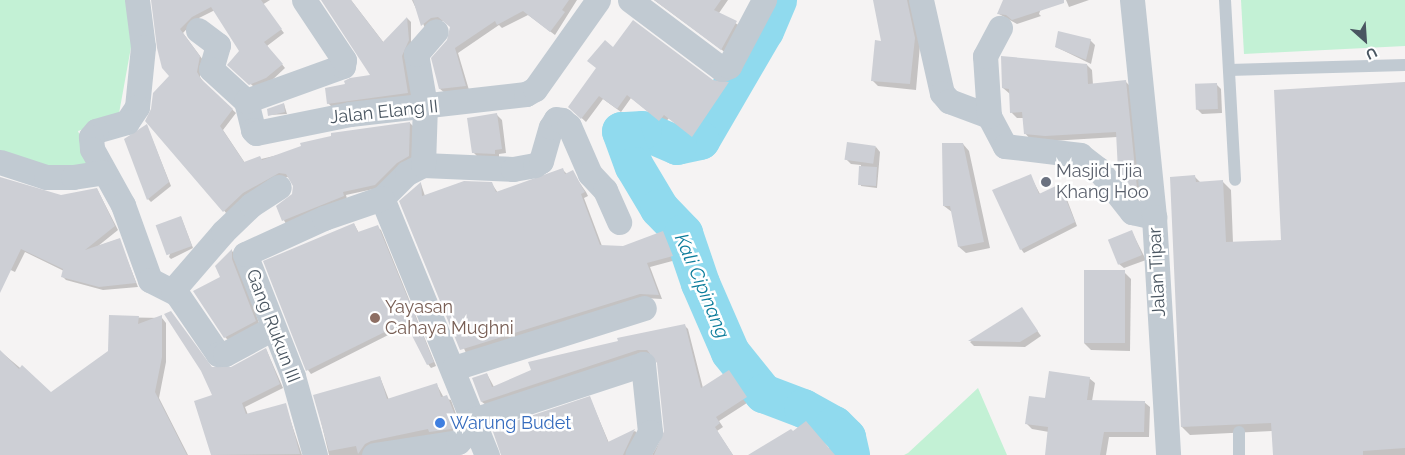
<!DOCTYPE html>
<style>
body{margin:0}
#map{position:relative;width:1405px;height:455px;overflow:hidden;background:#f5f3f3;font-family:Raleway,sans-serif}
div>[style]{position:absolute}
.green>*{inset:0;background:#c3f1d5}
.shadow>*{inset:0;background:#0003}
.river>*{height:39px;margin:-19.5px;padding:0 19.5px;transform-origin:19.5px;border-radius:19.5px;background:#90daee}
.building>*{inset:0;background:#cdcfd5;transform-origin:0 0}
.service>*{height:12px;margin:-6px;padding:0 6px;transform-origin:6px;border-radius:6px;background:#c1cad2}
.minor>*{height:25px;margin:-12.5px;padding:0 12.5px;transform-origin:12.5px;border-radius:12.5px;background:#c1cad2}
.dots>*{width:14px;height:14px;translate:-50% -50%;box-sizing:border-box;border:2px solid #fff;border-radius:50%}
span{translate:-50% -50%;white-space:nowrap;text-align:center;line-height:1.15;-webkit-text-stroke:5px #fff;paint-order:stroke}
.street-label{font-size:18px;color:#4a5661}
.worship-label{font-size:18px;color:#5b616d}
.left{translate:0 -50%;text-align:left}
.education-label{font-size:18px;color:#785e54}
.shop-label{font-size:18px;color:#366cbe}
.water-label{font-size:19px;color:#0c7c9b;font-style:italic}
.north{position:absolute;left:1340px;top:15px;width:50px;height:50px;-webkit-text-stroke:4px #fff;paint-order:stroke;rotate:154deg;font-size:14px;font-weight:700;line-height:20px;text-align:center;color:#4a5661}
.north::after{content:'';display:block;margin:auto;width:18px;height:22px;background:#4a5661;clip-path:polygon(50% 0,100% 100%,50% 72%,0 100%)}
</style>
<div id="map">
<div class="green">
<i style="clip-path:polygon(0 0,125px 0,135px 25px,118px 119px,78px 131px,94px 171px,53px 168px,0 157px)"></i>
<i style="clip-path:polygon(1241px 0,1405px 0,1405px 46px,1244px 54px)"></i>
<i style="clip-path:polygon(978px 388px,1007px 455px,904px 455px,908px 453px)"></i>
</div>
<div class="shadow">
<i style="clip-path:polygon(153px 0,270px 0,262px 5px,284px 33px,267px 46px,285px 68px,270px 82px,254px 87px,229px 64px,241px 51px,215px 10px,195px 20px,183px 33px,203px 60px,200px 77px,204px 83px,236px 113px,223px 130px,245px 163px,410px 123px,413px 126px,412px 159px,378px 188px,346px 195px,347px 199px,286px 224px,277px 207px,293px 195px,295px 187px,289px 177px,275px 178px,227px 214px,147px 121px,170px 76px)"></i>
<i style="clip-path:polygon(324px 0,351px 0,384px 43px,407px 18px,411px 22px,411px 96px,332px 107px,328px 103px,346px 85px,372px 76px)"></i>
<i style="clip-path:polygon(412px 0,577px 0,555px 35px,528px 15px,502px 28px,499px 25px,458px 53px,469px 90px,445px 93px,440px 89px,451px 26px,444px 21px,435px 21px,426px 30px)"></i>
<i style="clip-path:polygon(654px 0,728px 0,719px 13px,740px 26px,726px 53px)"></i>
<i style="clip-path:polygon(875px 0,915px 0,920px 45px,916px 90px,878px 86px,872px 80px,883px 42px)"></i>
<i style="clip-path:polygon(1005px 0,1044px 0,1039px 14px,1041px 16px,1017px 24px,999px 14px)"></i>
<i style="clip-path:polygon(1066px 0,1089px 0,1069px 7px)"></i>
<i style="clip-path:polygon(1090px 40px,1095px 45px,1091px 64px,1056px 47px)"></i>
<i style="clip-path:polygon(613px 48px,713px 82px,729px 84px,733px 87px,696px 140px,669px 118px,664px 124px,631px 98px,621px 112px,603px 99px,586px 122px,574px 111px)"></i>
<i style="clip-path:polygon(1087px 65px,1092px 70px,1093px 85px,1125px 81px,1131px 87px,1141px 193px,1133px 188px,1117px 137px,1051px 141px,1030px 139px,1025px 133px,1023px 118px,1017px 118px,1011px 112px,1010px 94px,1003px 88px)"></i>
<i style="clip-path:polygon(1216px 84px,1221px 89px,1222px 113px,1202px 114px,1197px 109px)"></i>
<i style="clip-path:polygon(1405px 84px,1405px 455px,1275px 455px,1272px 431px,1190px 435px,1182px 427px,1195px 177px,1201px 183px,1223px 182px,1231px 190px,1233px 243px,1283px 241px)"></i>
<i style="clip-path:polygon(284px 104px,287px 114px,269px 115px)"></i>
<i style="clip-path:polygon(497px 115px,502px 120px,506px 153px,499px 154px,499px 158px,478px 157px,473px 152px)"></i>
<i style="clip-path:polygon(147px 126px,171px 186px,151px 202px,148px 199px)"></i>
<i style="clip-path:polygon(963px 144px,969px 151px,990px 248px,966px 253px,959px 247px,952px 212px,944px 206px)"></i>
<i style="clip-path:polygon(876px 147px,880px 152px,877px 188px,861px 186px,861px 165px,851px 164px,846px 159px)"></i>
<i style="clip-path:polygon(562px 169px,567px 174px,572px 172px,586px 192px,588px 196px,584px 198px,602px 246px,623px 248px,662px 232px,666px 236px,676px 260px,650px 267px,662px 299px,644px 298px,466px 353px,400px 202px,421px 184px,425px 196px,492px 184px,498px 193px)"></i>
<i style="clip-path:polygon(1030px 175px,1040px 194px,1060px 186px,1063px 189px,1077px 226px,1024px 253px,1021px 249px)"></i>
<i style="clip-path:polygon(0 178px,61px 196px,97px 189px,118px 230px,98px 246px,119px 239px,138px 287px,103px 290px,66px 280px,62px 276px,64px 271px,25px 252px,15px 272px,0 265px)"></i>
<i style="clip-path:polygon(181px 217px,193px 248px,171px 259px,169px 257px)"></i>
<i style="clip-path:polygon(354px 224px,359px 233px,377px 227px,381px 230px,436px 366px,431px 368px,428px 364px,408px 325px,311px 374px,308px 370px,265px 262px)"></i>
<i style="clip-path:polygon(1132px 232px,1146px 260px,1124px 268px,1119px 264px)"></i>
<i style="clip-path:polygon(232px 251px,236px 255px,260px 326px,230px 342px,225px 337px,222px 277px)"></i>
<i style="clip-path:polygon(1124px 272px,1131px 279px,1130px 351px,1091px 350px,1084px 343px)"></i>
<i style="clip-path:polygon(1022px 309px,1041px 336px,1025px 347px,974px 346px,970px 342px)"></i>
<i style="clip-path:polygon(110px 317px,162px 318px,166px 323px,166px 362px,159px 398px,188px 455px,0 455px,0 351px,51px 394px,109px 352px)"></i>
<i style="clip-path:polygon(684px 325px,688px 329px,703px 388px,729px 371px,750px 401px,719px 421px,723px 427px,717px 431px,733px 455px,652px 455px,666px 431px,658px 361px,652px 354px,643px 354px,486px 405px,482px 402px,487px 374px,494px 387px)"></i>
<i style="clip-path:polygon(266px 349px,283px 388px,245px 407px,248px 415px,285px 404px,302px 455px,212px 455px,195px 402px,214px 396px,212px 368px,232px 368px)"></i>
<i style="clip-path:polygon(380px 377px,389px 400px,437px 385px,444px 398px,451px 400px,460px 425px,455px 432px,364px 455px,329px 455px,315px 396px)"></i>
<i style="clip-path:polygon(1089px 378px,1095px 383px,1092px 401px,1144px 402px,1150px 407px,1149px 437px,1109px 437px,1106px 455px,1046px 455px,1049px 432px,1032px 429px,1027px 424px,1046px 400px)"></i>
<i style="clip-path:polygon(590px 398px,609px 443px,635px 431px,638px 434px,628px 455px,502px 455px)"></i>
</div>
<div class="river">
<i style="left:777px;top:0;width:33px;rotate:113deg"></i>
<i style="left:764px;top:30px;width:127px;rotate:120.2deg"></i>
<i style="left:700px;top:140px;width:24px;rotate:168deg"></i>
<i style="left:677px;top:145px;width:38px;rotate:-157deg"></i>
<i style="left:642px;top:130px;width:21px;rotate:177deg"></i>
<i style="left:621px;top:131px;width:37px;rotate:70deg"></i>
<i style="left:634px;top:166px;width:49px;rotate:59.2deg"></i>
<i style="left:659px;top:208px;width:35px;rotate:46deg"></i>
<i style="left:683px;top:233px;width:53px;rotate:71.2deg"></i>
<i style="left:700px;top:283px;width:75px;rotate:66.5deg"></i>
<i style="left:730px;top:352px;width:53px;rotate:51.2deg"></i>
<i style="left:763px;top:393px;width:43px;rotate:20.6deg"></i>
<i style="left:803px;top:408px;width:35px;rotate:29deg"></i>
<i style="left:834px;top:425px;width:17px;rotate:45deg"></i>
<i style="left:846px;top:437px;width:18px;rotate:77deg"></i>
</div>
<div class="building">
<i style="clip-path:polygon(151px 0,261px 0,282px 29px,264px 42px,283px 64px,266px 78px,249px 85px,227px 65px,239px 51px,211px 7px,192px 17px,180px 29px,200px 56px,197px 72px,201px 79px,233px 109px,220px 126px,244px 162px,260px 156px,262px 160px,301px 146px,300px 143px,331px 136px,331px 133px,410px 122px,409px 156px,397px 163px,375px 185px,343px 192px,344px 196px,282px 221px,276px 206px,292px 194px,293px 186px,286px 174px,279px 173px,243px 193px,223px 212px,145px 121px,151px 109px,153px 93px,169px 76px,162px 68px,157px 48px)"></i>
<i style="clip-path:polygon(321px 0,351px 0,383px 42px,407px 17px,409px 40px,402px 56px,408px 93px,327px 104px,325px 88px,345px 84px,344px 81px,350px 78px,370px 75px)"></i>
<i style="clip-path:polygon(413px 0,569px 0,562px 10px,565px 12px,550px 32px,523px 11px,497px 25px,495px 21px,455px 48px,466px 86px,439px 89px,431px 58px,447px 40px,450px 27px,438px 17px,431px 18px,421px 26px)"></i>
<i style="clip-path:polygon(654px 0,721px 0,714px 10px,737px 21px,721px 50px)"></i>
<i style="clip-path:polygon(873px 0,907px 0,915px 38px,910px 84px,871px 81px,875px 40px,881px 41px)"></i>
<i style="clip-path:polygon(1003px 0,1064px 0,1064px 3px,1012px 20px,1006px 15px,997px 14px)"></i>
<i style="clip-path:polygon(633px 20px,713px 80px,729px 82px,692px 137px,664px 115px,659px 121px,627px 95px,617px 109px,599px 96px,581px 119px,568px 107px,596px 68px,587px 61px,605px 40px,613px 47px)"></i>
<i style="clip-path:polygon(1058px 31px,1091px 39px,1086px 60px,1055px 47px)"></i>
<i style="clip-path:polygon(1001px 56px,1087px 64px,1088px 84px,1126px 80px,1137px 188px,1132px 188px,1118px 171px,1116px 132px,1045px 136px,1024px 134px,1022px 112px,1010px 113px,1009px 89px,1002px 88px)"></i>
<i style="clip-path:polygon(1405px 82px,1405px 448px,1363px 451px,1363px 455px,1273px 455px,1271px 423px,1181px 427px,1170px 177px,1195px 175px,1196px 182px,1223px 180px,1226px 242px,1281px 240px,1274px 90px)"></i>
<i style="left:1217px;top:83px;width:26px;height:22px;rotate:88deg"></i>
<i style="clip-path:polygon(284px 103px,285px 112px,268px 116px,267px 109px)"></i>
<i style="clip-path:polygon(497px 113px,502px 149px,495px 150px,495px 154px,472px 153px,467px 118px)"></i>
<i style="clip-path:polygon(147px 124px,169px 182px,147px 200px,124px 139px)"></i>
<i style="left:847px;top:142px;width:29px;height:18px;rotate:8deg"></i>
<i style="clip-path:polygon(942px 143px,963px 143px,984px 242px,958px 247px,950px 206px,943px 206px)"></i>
<i style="left:859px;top:166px;width:18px;height:19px;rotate:3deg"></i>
<i style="clip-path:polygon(563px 168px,565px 174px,573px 170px,582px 187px,585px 192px,581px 194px,600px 245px,623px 246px,663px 231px,673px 256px,647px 263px,659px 295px,640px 294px,460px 350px,399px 201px,421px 182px,422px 196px,464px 181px,492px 182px,496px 192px)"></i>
<i style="clip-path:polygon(1031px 174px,1039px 194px,1060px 184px,1075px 222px,1020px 250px,992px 190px)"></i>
<i style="clip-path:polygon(0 177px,61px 195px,97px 188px,115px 226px,85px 250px,120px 238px,136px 283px,99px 287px,61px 277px,63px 269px,21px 249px,0 293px)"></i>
<i style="left:181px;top:216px;width:32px;height:27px;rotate:70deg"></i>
<i style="clip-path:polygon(354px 223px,358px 232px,378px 225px,434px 362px,427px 365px,405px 322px,306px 371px,263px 261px)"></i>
<i style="left:1132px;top:230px;width:27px;height:26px;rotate:68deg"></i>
<i style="clip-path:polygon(232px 249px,232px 259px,256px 321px,224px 338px,193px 291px,220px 277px,215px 266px)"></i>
<i style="left:1084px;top:270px;width:41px;height:73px"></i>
<i style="clip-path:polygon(1022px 307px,1038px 331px,1020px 342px,968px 341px)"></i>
<i style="clip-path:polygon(171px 311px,212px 367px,231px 367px,266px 348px,280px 384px,242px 403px,246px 414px,286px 403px,300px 454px,211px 455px,194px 401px,212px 395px,201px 371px,164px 314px)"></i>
<i style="clip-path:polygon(109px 315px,139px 316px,138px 324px,162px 315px,162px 357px,155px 392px,187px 455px,0 455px,0 350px,19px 369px,22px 365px,51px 392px,108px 351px)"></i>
<i style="clip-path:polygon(685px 324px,701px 388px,729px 370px,747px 397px,716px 417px,720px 423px,715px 427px,733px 455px,654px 455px,664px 431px,657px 363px,647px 350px,638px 350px,481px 402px,472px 378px,487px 373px,492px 387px,531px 370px,528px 362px,618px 341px,617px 338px)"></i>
<i style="clip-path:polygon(1049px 371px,1090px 377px,1087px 400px,1145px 401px,1144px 432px,1104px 432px,1100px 455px,1045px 455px,1048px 427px,1025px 424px,1029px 396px,1045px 398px)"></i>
<i style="clip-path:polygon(380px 376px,387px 399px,437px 383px,441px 397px,447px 395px,457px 420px,455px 425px,451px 429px,429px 432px,428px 429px,371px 441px,365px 444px,358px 454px,356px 446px,329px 451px,313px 395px)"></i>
<i style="clip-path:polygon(590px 396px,608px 442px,635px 429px,623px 455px,501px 455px,492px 429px)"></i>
<i style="clip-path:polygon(806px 421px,835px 455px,748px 455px,791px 429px,793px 431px)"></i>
</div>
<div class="service">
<i style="left:1225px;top:0;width:180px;rotate:86.8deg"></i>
<i style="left:1229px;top:70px;width:176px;rotate:-1.6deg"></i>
<i style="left:1239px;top:432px;width:23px;rotate:90deg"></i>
</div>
<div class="minor">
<i style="left:137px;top:0;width:47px;rotate:82.7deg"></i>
<i style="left:143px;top:47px;width:60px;rotate:95.7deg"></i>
<i style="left:137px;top:107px;width:18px;rotate:124deg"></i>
<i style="left:127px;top:122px;width:32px;rotate:164deg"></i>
<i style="left:96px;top:131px;width:8px;rotate:130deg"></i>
<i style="left:91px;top:137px;width:12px;rotate:85deg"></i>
<i style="left:92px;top:149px;width:64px;rotate:61deg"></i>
<i style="left:123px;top:205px;width:80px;rotate:70.2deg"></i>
<i style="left:150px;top:280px;width:30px;rotate:27deg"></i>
<i style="left:177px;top:294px;width:73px;rotate:55.7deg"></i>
<i style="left:218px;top:354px;width:7px"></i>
<i style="left:225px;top:354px;width:55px;rotate:-28.4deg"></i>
<i style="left:630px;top:0;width:115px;rotate:36.9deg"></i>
<i style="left:722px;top:69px;width:8px;rotate:-23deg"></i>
<i style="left:729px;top:66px;width:75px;rotate:-62.1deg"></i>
<i style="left:921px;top:0;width:95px;rotate:77.3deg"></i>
<i style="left:942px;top:93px;width:11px;rotate:49deg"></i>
<i style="left:949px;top:101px;width:43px;rotate:20.6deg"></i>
<i style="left:989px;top:116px;width:34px;rotate:62deg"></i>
<i style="left:1005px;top:146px;width:76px;rotate:6.8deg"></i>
<i style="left:1080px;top:155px;width:23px;rotate:38deg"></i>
<i style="left:1098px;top:169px;width:55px;rotate:51.7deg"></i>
<i style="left:1132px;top:212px;width:23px;rotate:13deg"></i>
<i style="left:1132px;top:0;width:218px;rotate:84.2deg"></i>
<i style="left:1154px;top:217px;width:238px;rotate:86.6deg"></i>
<i style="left:198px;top:30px;width:25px;rotate:37deg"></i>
<i style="left:218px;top:45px;width:25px;rotate:106deg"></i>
<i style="left:211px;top:69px;width:47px;rotate:42.4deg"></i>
<i style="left:246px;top:101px;width:30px;rotate:76deg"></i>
<i style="left:253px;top:130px;width:4px;rotate:45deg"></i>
<i style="left:256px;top:133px;width:96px;rotate:-11.4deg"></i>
<i style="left:350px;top:114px;width:177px;rotate:-6.5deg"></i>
<i style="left:526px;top:94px;width:10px;rotate:-29deg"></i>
<i style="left:535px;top:89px;width:109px;rotate:-54.7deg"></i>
<i style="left:246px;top:101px;width:103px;rotate:-19.8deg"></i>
<i style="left:343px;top:66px;width:6px;rotate:-81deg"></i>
<i style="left:344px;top:60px;width:72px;rotate:-123.7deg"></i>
<i style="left:989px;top:116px;width:60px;rotate:-93.8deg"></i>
<i style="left:985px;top:56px;width:32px;rotate:-62deg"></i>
<i style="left:0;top:162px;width:48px;rotate:18.1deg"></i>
<i style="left:46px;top:177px;width:27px"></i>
<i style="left:73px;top:177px;width:30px;rotate:-9deg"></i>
<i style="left:423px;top:165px;width:90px;rotate:2.5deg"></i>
<i style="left:513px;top:169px;width:22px;rotate:-10deg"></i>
<i style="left:535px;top:165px;width:7px;rotate:-34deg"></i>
<i style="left:541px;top:161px;width:35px;rotate:-74deg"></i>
<i style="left:551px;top:127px;width:9px;rotate:-58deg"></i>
<i style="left:556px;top:119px;width:6px;rotate:9deg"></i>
<i style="left:562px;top:120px;width:9px;rotate:41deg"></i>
<i style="left:569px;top:126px;width:52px;rotate:66.4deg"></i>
<i style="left:590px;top:174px;width:22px;rotate:47deg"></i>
<i style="left:605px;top:190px;width:35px;rotate:66deg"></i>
<i style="left:382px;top:198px;width:278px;rotate:67.8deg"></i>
<i style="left:382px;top:198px;width:35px;rotate:-45deg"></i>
<i style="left:407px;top:173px;width:18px;rotate:-27deg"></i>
<i style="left:423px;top:165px;width:60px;rotate:-88.1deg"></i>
<i style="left:425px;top:105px;width:52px;rotate:-100deg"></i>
<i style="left:416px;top:54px;width:30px;rotate:-49deg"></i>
<i style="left:173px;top:290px;width:77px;rotate:-49.2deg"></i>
<i style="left:223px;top:232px;width:39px;rotate:-44deg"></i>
<i style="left:251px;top:205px;width:33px;rotate:-33deg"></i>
<i style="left:454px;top:368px;width:199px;rotate:-17.5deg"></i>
<i style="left:315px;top:455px;width:82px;rotate:-105.6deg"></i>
<i style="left:293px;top:376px;width:131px;rotate:-111.5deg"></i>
<i style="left:245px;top:254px;width:87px;rotate:-24.5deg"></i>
<i style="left:324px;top:218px;width:61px;rotate:-19deg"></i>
<i style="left:374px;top:455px;width:85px;rotate:-8.8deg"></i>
<i style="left:458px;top:442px;width:13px;rotate:-45deg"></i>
<i style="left:467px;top:433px;width:14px;rotate:-65deg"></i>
<i style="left:473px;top:420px;width:179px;rotate:-18.2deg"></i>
<i style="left:643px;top:364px;width:68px;rotate:84.1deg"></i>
<i style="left:650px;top:432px;width:26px;rotate:119deg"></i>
</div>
<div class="dots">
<i style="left:1046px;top:182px;background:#6b7280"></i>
<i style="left:375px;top:318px;background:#8d6e63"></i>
<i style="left:440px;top:423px;background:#3f7fe0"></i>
</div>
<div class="street-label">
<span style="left:384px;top:112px;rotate:-6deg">Jalan Elang II</span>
<span style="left:1157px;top:272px;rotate:-93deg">Jalan Tipar</span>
<span style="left:273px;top:326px;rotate:69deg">Gang Rukun III</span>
</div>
<div class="worship-label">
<span class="left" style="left:1056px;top:182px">Masjid Tjia<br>Khang Hoo</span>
</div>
<div class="education-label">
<span class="left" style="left:385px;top:318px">Yayasan<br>Cahaya Mughni</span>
</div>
<div class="shop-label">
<span class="left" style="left:450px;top:423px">Warung Budet</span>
</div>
<div class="water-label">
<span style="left:702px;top:286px;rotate:67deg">Kali Cipinang</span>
</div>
<div class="north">U</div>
</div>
